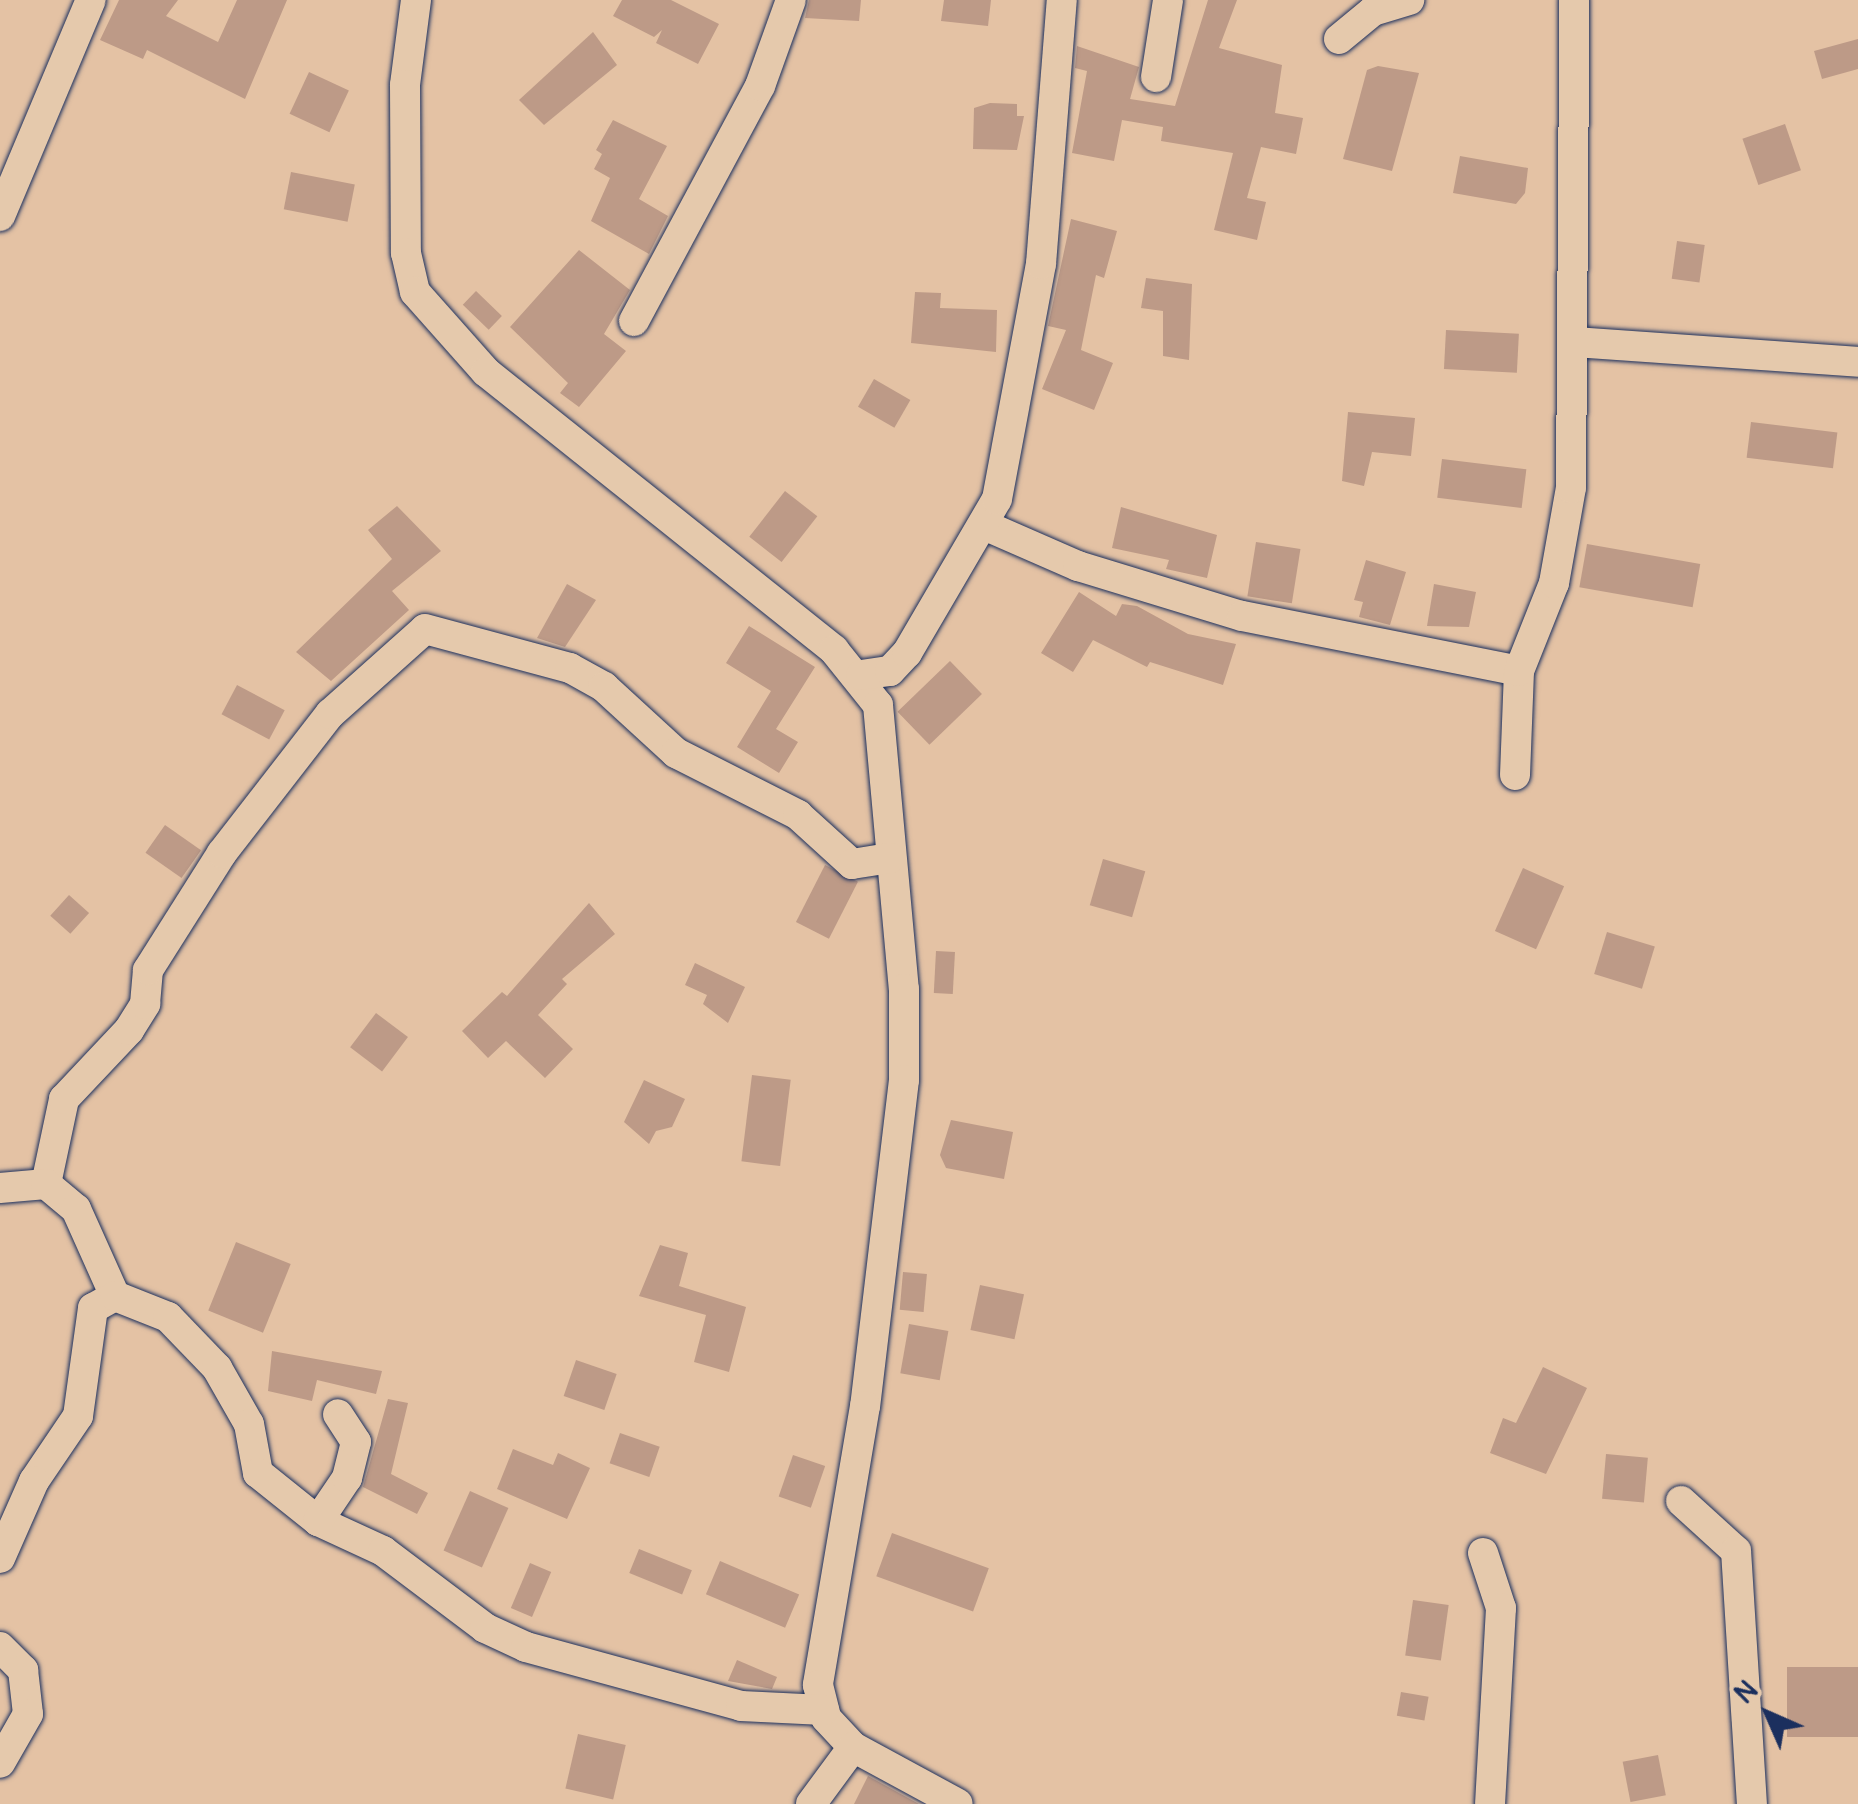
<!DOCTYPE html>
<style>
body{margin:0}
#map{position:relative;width:1858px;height:1804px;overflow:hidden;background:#e4c2a4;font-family:Pangolin,sans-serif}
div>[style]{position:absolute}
.building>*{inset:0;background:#bd9a87;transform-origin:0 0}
.roads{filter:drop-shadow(0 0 2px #1b2f5e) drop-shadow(0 0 2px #1b2f5e)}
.street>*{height:30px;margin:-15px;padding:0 15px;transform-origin:15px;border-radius:15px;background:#e5c9ac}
span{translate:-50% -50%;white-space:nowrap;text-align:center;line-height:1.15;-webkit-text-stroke:9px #e5c9ac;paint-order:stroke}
.north{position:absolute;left:1718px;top:1664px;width:100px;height:100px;-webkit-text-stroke:8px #e5c9ac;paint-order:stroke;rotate:315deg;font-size:28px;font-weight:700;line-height:40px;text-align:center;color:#1b2f5e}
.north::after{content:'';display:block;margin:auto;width:35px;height:45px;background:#1b2f5e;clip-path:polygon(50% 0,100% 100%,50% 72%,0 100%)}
</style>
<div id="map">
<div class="building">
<i style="clip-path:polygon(119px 0,178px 0,166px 16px,218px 42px,237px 0,287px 0,245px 99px,147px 50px,143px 59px,100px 40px)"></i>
<i style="clip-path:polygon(622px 0,671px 0,719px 24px,698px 64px,656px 43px,662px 30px,654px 37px,613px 16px)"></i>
<i style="clip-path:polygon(809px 0,861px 0,859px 21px,805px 18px)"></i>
<i style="clip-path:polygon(944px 0,991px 0,988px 26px,941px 21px)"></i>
<i style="clip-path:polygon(1208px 0,1237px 0,1219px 48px,1282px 65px,1275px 113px,1303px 118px,1296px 154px,1261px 147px,1247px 198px,1266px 202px,1257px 240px,1214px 230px,1233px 153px,1161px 141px,1163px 127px,1122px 120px,1114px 161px,1072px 153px,1087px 71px,1075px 68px,1077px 46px,1139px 67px,1130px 99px,1175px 106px)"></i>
<i style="clip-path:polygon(593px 32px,617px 65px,544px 125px,519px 100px)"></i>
<i style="clip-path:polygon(1858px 39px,1858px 69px,1822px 79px,1814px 51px)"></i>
<i style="clip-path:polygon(1378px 66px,1419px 73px,1392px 171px,1343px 159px,1367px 70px)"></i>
<i style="left:309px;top:72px;width:44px;height:46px;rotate:25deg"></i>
<i style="clip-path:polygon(990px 103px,1017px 104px,1017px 116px,1024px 116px,1017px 150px,973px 149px,974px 108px)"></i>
<i style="clip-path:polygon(613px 120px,667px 146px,639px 199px,668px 216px,649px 254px,591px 221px,610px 178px,594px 169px,602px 154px,596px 150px)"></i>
<i style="left:1785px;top:124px;width:49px;height:45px;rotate:71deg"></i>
<i style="clip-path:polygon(1460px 156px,1528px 168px,1525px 193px,1516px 204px,1453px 193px)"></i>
<i style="left:291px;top:172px;width:65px;height:38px;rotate:11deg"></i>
<i style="clip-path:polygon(1071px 219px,1117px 231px,1104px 278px,1096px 275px,1081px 350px,1113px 363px,1094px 410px,1042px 389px,1066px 330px,1048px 326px)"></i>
<i style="left:1677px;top:241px;width:28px;height:38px;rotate:8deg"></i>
<i style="clip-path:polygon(579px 250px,630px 290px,604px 334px,626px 351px,579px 407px,560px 393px,568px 383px,510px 327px)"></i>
<i style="clip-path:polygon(1146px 278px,1192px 284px,1189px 360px,1163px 356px,1163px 311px,1141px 308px)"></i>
<i style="left:476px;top:291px;width:36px;height:19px;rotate:44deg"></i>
<i style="clip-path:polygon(915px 292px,941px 293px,940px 308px,997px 310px,996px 352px,911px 343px)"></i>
<i style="left:1446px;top:330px;width:73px;height:39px;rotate:3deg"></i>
<i style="left:874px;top:379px;width:42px;height:32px;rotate:30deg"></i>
<i style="clip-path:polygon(1348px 412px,1415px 418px,1411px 456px,1372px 452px,1364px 486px,1342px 481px)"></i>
<i style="left:1751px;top:422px;width:87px;height:36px;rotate:7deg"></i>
<i style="left:1442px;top:459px;width:85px;height:39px;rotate:7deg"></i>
<i style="left:785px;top:491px;width:41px;height:58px;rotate:38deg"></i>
<i style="clip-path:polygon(397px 506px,441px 551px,392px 591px,409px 610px,331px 681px,296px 652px,392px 559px,368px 530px)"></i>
<i style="clip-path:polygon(1121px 507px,1217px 535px,1207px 578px,1166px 569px,1169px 560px,1112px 548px)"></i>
<i style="left:1256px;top:542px;width:45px;height:55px;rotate:9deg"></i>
<i style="left:1587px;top:544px;width:115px;height:44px;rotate:10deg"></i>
<i style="clip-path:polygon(1366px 560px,1406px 572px,1390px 625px,1359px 617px,1363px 602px,1354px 600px)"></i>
<i style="clip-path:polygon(567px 584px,596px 600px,565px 647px,537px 638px)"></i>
<i style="clip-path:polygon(1434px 584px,1476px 592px,1469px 627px,1427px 626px)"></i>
<i style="clip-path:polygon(1079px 592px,1116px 616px,1122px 604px,1137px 606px,1188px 634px,1236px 644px,1223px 685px,1150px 662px,1147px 667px,1093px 640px,1073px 672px,1041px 653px)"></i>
<i style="clip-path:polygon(749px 626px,815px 667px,776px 729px,798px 742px,779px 773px,737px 747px,771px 691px,726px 663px)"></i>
<i style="left:950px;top:661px;width:46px;height:73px;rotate:46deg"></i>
<i style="left:237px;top:685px;width:54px;height:33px;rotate:28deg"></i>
<i style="left:165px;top:825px;width:44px;height:34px;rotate:35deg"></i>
<i style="left:1103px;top:859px;width:44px;height:48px;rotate:16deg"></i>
<i style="left:825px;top:865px;width:37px;height:64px;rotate:27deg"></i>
<i style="left:1523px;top:868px;width:45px;height:69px;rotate:24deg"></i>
<i style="left:69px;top:895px;width:27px;height:28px;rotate:42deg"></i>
<i style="clip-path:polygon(589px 903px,615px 934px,562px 979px,567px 984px,538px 1015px,573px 1049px,545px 1078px,506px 1041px,488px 1058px,462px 1031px,502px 992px,507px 996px)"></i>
<i style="left:1607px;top:932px;width:50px;height:44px;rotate:17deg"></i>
<i style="left:936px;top:951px;width:19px;height:42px;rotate:3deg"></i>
<i style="clip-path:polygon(695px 963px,745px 987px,728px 1023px,703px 1004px,707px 995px,685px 985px)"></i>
<i style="left:376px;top:1013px;width:40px;height:43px;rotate:37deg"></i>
<i style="left:752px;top:1075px;width:39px;height:87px;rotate:7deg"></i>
<i style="clip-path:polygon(644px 1080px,685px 1099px,672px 1127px,656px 1131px,649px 1144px,624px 1122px)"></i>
<i style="clip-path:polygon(951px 1120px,1013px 1132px,1004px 1179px,946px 1168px,940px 1155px)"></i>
<i style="left:236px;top:1242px;width:59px;height:74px;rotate:22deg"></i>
<i style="clip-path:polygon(660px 1245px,688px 1253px,679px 1286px,746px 1307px,729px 1372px,694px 1362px,706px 1315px,639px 1296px)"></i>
<i style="left:903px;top:1272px;width:24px;height:38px;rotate:5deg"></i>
<i style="left:980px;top:1285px;width:45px;height:46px;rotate:12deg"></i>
<i style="left:909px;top:1324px;width:40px;height:50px;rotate:10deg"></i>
<i style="clip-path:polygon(272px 1351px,382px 1371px,376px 1394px,317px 1380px,312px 1401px,268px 1391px)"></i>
<i style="left:576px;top:1360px;width:43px;height:38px;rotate:19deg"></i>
<i style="clip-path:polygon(1543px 1367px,1587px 1388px,1546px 1474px,1490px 1453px,1503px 1418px,1516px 1423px)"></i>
<i style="clip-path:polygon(388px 1399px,408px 1403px,391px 1474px,428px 1493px,417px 1514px,363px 1487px)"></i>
<i style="left:620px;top:1433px;width:42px;height:32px;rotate:19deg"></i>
<i style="clip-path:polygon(513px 1449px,553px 1465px,558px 1453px,590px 1468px,567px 1519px,497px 1489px)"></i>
<i style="left:1606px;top:1454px;width:42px;height:45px;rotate:5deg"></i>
<i style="left:793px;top:1455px;width:34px;height:44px;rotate:19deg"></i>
<i style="left:470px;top:1491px;width:42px;height:65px;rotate:24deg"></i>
<i style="left:892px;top:1533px;width:103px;height:46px;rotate:20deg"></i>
<i style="left:639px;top:1549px;width:57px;height:26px;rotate:22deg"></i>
<i style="left:720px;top:1561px;width:86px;height:36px;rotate:23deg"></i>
<i style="left:530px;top:1563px;width:23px;height:49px;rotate:23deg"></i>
<i style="left:1413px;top:1600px;width:36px;height:56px;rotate:8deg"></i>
<i style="clip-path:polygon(737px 1660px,777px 1677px,772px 1689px,728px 1681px)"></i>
<i style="left:1858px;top:1667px;width:70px;height:71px;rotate:90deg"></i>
<i style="left:1401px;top:1692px;width:28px;height:24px;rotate:10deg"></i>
<i style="left:578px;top:1734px;width:49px;height:56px;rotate:13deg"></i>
<i style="left:1658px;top:1755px;width:41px;height:36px;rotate:79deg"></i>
<i style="clip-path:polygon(868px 1776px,919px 1804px,854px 1804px)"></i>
</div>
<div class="roads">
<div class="street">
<i style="left:416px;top:0;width:86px;rotate:97.4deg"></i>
<i style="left:405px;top:85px;width:168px;rotate:89.7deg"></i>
<i style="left:406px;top:253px;width:40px;rotate:77deg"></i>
<i style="left:415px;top:292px;width:107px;rotate:48.4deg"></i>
<i style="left:486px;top:372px;width:445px;rotate:38.6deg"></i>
<i style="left:834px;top:650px;width:70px;rotate:51.3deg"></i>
<i style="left:878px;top:705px;width:285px;rotate:84.8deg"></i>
<i style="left:904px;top:989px;width:91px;rotate:90deg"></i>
<i style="left:904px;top:1080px;width:328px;rotate:96.8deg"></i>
<i style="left:865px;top:1406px;width:283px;rotate:99.6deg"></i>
<i style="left:818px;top:1685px;width:34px;rotate:76deg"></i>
<i style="left:826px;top:1718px;width:40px;rotate:47deg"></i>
<i style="left:853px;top:1747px;width:119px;rotate:28.5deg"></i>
<i style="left:1339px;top:39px;width:44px;rotate:-39.5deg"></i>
<i style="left:1373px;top:11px;width:38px;rotate:-17deg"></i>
<i style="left:1156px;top:77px;width:78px;rotate:-81.1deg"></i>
<i style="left:0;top:216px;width:234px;rotate:-67.2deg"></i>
<i style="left:634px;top:321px;width:267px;rotate:-61.8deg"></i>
<i style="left:760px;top:86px;width:91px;rotate:-70.2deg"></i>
<i style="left:1575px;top:342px;width:284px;rotate:4deg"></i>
<i style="left:984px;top:525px;width:103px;rotate:23.6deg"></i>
<i style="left:1078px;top:566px;width:171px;rotate:17deg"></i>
<i style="left:1242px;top:616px;width:282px;rotate:11.2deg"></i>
<i style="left:1519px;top:671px;width:104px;rotate:92.2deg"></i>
<i style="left:1519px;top:671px;width:95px;rotate:-68.3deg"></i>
<i style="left:1554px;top:583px;width:97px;rotate:-79.9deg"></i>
<i style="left:1571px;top:488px;width:488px;rotate:-89.6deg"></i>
<i style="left:861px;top:675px;width:29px;rotate:-8deg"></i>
<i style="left:890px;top:671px;width:25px;rotate:-47deg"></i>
<i style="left:907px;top:653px;width:178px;rotate:-59.7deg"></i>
<i style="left:997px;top:499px;width:239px;rotate:-79.4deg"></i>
<i style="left:1041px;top:264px;width:265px;rotate:-85.5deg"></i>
<i style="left:46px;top:1184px;width:87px;rotate:-78deg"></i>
<i style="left:64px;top:1099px;width:95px;rotate:-46.7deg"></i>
<i style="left:129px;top:1030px;width:31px;rotate:-58deg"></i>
<i style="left:145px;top:1004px;width:34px;rotate:-85deg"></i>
<i style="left:148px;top:970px;width:138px;rotate:-57.7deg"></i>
<i style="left:222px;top:853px;width:176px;rotate:-52.2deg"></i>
<i style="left:330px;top:714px;width:127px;rotate:-41.8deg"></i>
<i style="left:425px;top:629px;width:150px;rotate:15.1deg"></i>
<i style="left:570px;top:668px;width:39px;rotate:29deg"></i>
<i style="left:604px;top:687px;width:98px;rotate:42.5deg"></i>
<i style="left:676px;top:753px;width:137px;rotate:26.9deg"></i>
<i style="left:798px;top:815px;width:73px;rotate:42.2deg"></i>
<i style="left:852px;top:864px;width:39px;rotate:-9deg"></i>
<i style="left:0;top:1188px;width:46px;rotate:-5deg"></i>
<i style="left:46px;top:1184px;width:39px;rotate:40deg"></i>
<i style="left:76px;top:1209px;width:95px;rotate:65.9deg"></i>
<i style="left:115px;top:1296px;width:25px;rotate:151deg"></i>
<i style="left:93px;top:1308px;width:109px;rotate:97.9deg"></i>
<i style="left:78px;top:1416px;width:78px;rotate:124.1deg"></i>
<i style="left:34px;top:1481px;width:84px;rotate:113.8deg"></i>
<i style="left:115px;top:1296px;width:57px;rotate:21.6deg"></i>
<i style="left:168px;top:1317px;width:71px;rotate:46.1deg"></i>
<i style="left:217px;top:1368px;width:64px;rotate:60.3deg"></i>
<i style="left:249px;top:1424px;width:50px;rotate:79.6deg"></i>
<i style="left:258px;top:1473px;width:77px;rotate:38.7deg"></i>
<i style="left:318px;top:1521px;width:72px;rotate:24.8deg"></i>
<i style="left:383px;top:1551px;width:128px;rotate:37deg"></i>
<i style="left:485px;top:1628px;width:45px;rotate:24.9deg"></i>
<i style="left:526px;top:1647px;width:223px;rotate:15.3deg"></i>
<i style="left:741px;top:1706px;width:83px;rotate:2.8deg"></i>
<i style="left:1681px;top:1501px;width:74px;rotate:42.3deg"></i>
<i style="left:1736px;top:1551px;width:254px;rotate:86.4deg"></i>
<i style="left:318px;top:1521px;width:52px;rotate:-56deg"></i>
<i style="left:347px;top:1478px;width:37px;rotate:-76deg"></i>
<i style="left:356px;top:1442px;width:33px;rotate:-123deg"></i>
<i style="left:1483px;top:1553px;width:58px;rotate:71.9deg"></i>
<i style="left:1501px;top:1608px;width:196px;rotate:93.2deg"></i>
<i style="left:0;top:1647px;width:33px;rotate:45deg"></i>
<i style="left:23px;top:1670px;width:44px;rotate:83.5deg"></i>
<i style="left:28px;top:1714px;width:56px;rotate:119.7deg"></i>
<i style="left:811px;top:1804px;width:71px;rotate:-53.6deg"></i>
</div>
</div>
<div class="north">N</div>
</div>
